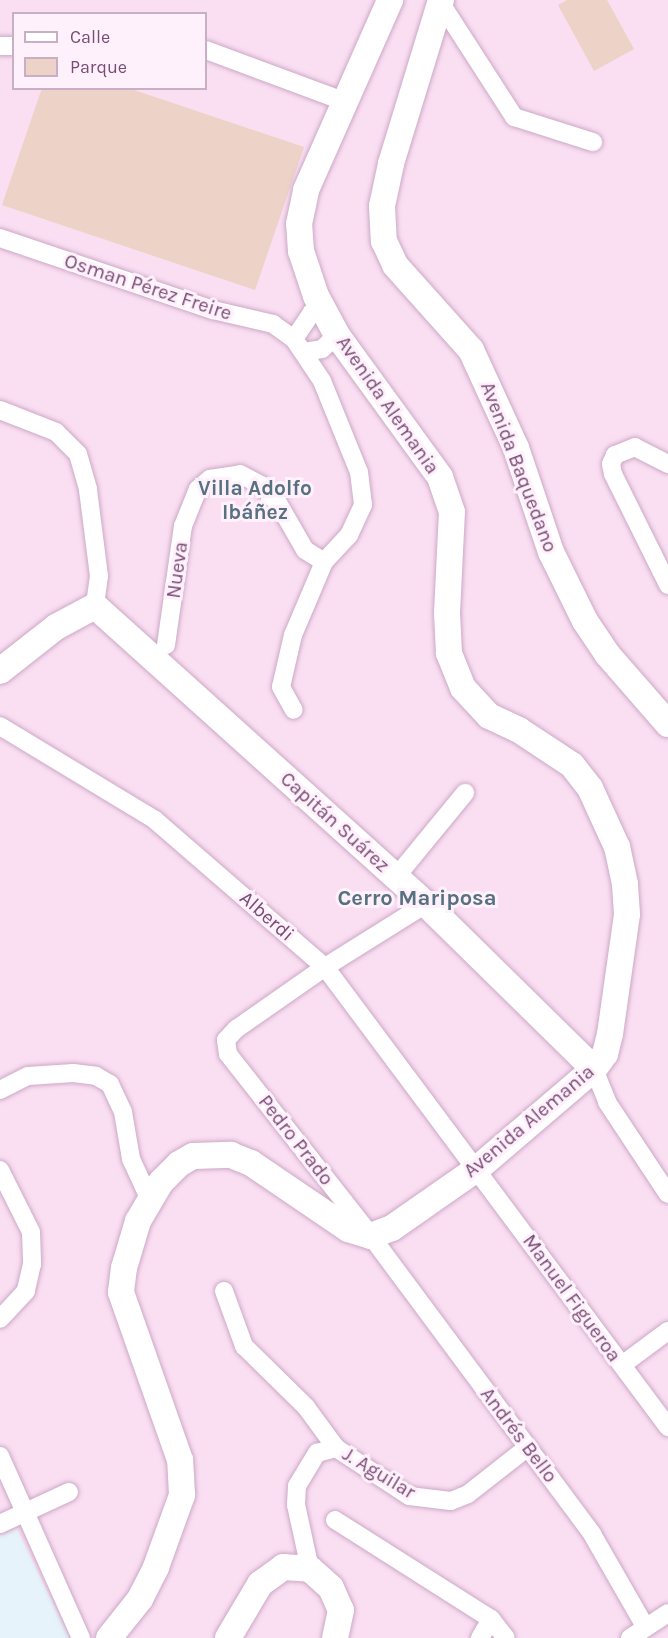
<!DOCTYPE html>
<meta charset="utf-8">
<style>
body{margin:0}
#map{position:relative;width:668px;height:1638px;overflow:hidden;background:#fdeaf7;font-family:Karla,sans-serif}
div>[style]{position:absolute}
.residential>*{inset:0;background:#fadef2}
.education>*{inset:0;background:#e6f3fa}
.green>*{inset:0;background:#ecd2c7}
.roads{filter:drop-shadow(0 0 2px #cca9c6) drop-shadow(0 0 2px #cca9c6)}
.street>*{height:18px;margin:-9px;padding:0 9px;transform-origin:9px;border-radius:9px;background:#fff}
.secondary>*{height:26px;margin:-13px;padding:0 13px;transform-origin:13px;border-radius:13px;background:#fff}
span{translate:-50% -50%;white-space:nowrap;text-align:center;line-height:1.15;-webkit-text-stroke:6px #fff1fb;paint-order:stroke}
.street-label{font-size:20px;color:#794c76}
.neighbourhood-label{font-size:21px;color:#577180;font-weight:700}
.quarter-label{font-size:22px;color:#577180;font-weight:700}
.legend{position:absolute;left:12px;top:12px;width:195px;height:78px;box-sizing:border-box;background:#fff1fb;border:2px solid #c9afc6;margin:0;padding:8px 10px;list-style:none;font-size:18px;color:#794c76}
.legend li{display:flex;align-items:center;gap:12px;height:30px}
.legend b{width:30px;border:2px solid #c9afc6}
</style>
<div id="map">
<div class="residential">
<i style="clip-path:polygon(evenodd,0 0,668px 0,668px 1638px,0 1638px,0 0,14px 14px,206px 14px,206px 88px,14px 88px,14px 14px)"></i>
</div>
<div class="education">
<i style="clip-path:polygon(17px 1529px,70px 1638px,0 1638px,0 1536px)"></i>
</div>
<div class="green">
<i style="clip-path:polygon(567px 0,607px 0,634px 49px,594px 71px,558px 5px)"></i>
<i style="clip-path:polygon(42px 88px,131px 89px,304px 147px,255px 290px,2px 205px)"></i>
</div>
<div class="roads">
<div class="street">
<i style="left:440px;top:2px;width:137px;rotate:57.2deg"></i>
<i style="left:514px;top:117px;width:83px;rotate:17.6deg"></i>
<i style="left:0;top:46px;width:14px"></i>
<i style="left:206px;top:50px;width:146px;rotate:20.4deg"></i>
<i style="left:0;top:238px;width:225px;rotate:18.7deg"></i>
<i style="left:213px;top:310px;width:62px;rotate:13.1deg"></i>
<i style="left:273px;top:324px;width:26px;rotate:36deg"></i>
<i style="left:294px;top:339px;width:50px;rotate:56.3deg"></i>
<i style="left:322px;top:381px;width:98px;rotate:67.9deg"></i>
<i style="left:359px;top:472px;width:33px;rotate:83deg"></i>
<i style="left:363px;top:505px;width:33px;rotate:115deg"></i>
<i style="left:349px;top:535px;width:37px;rotate:133deg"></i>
<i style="left:324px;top:562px;width:79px;rotate:113deg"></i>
<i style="left:293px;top:635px;width:53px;rotate:103deg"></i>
<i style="left:281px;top:687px;width:26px;rotate:61deg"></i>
<i style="left:294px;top:339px;width:32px;rotate:-56deg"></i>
<i style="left:312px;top:312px;width:10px;rotate:-29deg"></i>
<i style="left:304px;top:352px;width:18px;rotate:-9deg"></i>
<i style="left:322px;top:349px;width:21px;rotate:-43deg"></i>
<i style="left:0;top:410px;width:60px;rotate:21.4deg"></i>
<i style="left:56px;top:432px;width:31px;rotate:45deg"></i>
<i style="left:78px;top:454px;width:37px;rotate:74deg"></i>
<i style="left:88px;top:490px;width:87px;rotate:82.7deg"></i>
<i style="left:99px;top:576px;width:30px;rotate:98deg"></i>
<i style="left:668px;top:464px;width:37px;rotate:-153deg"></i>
<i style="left:635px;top:447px;width:22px;rotate:158deg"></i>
<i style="left:615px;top:455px;width:10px;rotate:114deg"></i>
<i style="left:611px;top:464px;width:10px;rotate:79deg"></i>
<i style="left:613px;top:474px;width:124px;rotate:63.6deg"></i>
<i style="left:166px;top:645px;width:120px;rotate:-81.9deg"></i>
<i style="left:183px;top:526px;width:40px;rotate:-68deg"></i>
<i style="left:198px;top:489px;width:16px;rotate:-40deg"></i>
<i style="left:210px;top:479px;width:30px;rotate:-9deg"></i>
<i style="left:240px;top:474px;width:24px;rotate:28deg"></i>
<i style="left:261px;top:485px;width:25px;rotate:47deg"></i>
<i style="left:278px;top:503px;width:54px;rotate:60.1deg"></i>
<i style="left:305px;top:550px;width:22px;rotate:32deg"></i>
<i style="left:0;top:726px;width:181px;rotate:31.2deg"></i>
<i style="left:155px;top:820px;width:225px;rotate:40.9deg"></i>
<i style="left:325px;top:967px;width:574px;rotate:53.29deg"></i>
<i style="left:396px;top:877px;width:109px;rotate:-50.6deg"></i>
<i style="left:426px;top:904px;width:119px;rotate:148deg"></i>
<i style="left:325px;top:967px;width:108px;rotate:145.1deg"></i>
<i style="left:236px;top:1029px;width:15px;rotate:132deg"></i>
<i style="left:226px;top:1040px;width:14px;rotate:82deg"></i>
<i style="left:228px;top:1054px;width:231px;rotate:51.8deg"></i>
<i style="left:371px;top:1236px;width:371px;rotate:53.4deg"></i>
<i style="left:592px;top:1534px;width:106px;rotate:60.1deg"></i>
<i style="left:594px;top:1069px;width:35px;rotate:68deg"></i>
<i style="left:607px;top:1102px;width:110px;rotate:56.5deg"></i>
<i style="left:0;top:1090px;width:31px;rotate:-27deg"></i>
<i style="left:28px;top:1076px;width:45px;rotate:-3.8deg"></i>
<i style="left:73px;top:1073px;width:23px;rotate:7deg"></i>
<i style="left:96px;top:1076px;width:16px;rotate:30deg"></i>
<i style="left:110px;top:1084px;width:31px;rotate:65deg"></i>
<i style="left:123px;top:1112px;width:48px;rotate:80.3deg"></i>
<i style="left:131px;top:1159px;width:43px;rotate:65.2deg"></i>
<i style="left:0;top:1170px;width:69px;rotate:63.4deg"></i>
<i style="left:31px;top:1232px;width:32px;rotate:88deg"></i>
<i style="left:32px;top:1264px;width:28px;rotate:103deg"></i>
<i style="left:26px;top:1291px;width:38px;rotate:133deg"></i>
<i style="left:224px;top:1291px;width:59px;rotate:70deg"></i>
<i style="left:244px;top:1346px;width:87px;rotate:44.5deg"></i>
<i style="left:306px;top:1407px;width:51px;rotate:53.8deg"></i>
<i style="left:336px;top:1448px;width:87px;rotate:33.3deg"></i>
<i style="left:409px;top:1496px;width:42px;rotate:6.8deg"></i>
<i style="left:451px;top:1501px;width:18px;rotate:-22deg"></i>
<i style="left:468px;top:1494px;width:76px;rotate:-38.1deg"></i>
<i style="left:622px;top:1365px;width:57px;rotate:-36.5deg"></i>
<i style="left:0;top:1456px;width:199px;rotate:66deg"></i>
<i style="left:335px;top:1520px;width:185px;rotate:32.4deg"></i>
<i style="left:491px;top:1619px;width:24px;rotate:52deg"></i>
<i style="left:0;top:1524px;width:76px;rotate:-24.9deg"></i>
<i style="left:310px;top:1569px;width:66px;rotate:-102.3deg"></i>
<i style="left:296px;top:1505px;width:19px;rotate:-87deg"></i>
<i style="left:297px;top:1486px;width:39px;rotate:-59deg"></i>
<i style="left:317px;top:1453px;width:20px;rotate:-15deg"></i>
<i style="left:480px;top:1638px;width:22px;rotate:-60deg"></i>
<i style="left:630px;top:1638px;width:45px;rotate:-33.3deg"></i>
</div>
<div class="secondary">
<i style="left:441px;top:0;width:171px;rotate:107deg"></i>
<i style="left:391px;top:164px;width:43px;rotate:102.1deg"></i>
<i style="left:382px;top:206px;width:35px;rotate:87deg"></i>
<i style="left:384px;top:241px;width:26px;rotate:65deg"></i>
<i style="left:395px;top:265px;width:114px;rotate:48.2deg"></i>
<i style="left:471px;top:350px;width:108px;rotate:65.3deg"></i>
<i style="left:516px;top:448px;width:110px;rotate:71.4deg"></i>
<i style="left:551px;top:552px;width:77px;rotate:63.8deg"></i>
<i style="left:585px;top:621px;width:40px;rotate:56deg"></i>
<i style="left:607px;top:654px;width:93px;rotate:48.9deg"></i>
<i style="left:0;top:671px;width:71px;rotate:-38.2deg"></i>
<i style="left:56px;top:627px;width:44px;rotate:-28.3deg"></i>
<i style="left:95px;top:606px;width:445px;rotate:42deg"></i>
<i style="left:426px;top:904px;width:235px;rotate:44.5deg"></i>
<i style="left:109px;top:1638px;width:50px;rotate:-51.5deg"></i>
<i style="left:140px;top:1599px;width:36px;rotate:-63deg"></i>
<i style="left:156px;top:1567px;width:77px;rotate:-70.1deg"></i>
<i style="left:182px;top:1495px;width:35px;rotate:-93deg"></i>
<i style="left:180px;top:1460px;width:178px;rotate:-109.4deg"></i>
<i style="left:121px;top:1292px;width:24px;rotate:-83deg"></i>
<i style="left:124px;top:1268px;width:49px;rotate:-73.4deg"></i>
<i style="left:138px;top:1221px;width:45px;rotate:-59.5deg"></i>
<i style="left:161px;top:1182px;width:25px;rotate:-45deg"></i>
<i style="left:179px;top:1164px;width:16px;rotate:-30deg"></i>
<i style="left:193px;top:1156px;width:38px;rotate:-2deg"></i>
<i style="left:231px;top:1155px;width:22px;rotate:22deg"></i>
<i style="left:251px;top:1163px;width:117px;rotate:34.2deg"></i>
<i style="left:348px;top:1229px;width:24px;rotate:17deg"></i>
<i style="left:371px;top:1236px;width:22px;rotate:-21deg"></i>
<i style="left:392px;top:1228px;width:105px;rotate:-34.9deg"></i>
<i style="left:478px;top:1168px;width:153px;rotate:-40.5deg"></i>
<i style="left:594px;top:1069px;width:19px;rotate:-54deg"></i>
<i style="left:605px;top:1054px;width:21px;rotate:-76deg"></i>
<i style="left:610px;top:1034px;width:121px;rotate:-81.9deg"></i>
<i style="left:627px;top:914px;width:30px;rotate:-94deg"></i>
<i style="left:625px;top:884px;width:38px;rotate:-102deg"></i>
<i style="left:617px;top:847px;width:65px;rotate:-114.6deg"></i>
<i style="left:590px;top:788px;width:29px;rotate:-128deg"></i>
<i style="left:572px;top:765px;width:64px;rotate:-146.6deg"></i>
<i style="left:519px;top:730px;width:33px;rotate:-155deg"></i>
<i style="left:489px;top:716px;width:38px;rotate:-133deg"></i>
<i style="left:463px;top:688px;width:38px;rotate:-112deg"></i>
<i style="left:449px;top:653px;width:40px;rotate:-92.9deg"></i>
<i style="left:447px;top:613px;width:101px;rotate:-87.2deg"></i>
<i style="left:452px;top:512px;width:37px;rotate:-109deg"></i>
<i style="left:440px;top:477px;width:175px;rotate:-126deg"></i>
<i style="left:337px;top:335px;width:44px;rotate:-118.3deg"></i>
<i style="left:316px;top:296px;width:47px;rotate:-108.4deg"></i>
<i style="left:301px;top:251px;width:27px;rotate:-94deg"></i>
<i style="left:299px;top:224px;width:35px;rotate:-78deg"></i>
<i style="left:306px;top:190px;width:208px;rotate:-66.1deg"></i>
<i style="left:228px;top:1638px;width:63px;rotate:-59.3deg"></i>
<i style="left:260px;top:1584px;width:29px;rotate:-36deg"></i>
<i style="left:283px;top:1567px;width:27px;rotate:4deg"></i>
<i style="left:310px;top:1569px;width:28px;rotate:42deg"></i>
<i style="left:331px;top:1588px;width:24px;rotate:66deg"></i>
<i style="left:341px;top:1610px;width:29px;rotate:102deg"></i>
</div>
</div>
<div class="street-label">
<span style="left:148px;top:287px;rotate:18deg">Osman Pérez Freire</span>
<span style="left:388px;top:405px;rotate:55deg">Avenida Alemania</span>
<span style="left:519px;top:467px;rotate:69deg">Avenida Baquedano</span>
<span style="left:177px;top:570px;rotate:-82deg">Nueva</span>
<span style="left:335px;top:822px;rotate:42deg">Capitán Suárez</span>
<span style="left:267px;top:916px;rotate:41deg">Alberdi</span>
<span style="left:529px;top:1121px;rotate:-40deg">Avenida Alemania</span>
<span style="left:296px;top:1140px;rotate:52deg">Pedro Prado</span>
<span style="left:572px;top:1298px;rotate:54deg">Manuel Figueroa</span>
<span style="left:519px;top:1435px;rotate:53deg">Andrés Bello</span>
<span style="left:379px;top:1473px;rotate:31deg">J. Aguilar</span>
</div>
<div class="neighbourhood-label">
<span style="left:255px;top:500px">Villa Adolfo<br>Ibáñez</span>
</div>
<div class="quarter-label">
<span style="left:417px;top:899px">Cerro Mariposa</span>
</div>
<ul class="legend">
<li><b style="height:8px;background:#fff"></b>Calle</li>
<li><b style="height:16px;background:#ecd2c7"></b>Parque</li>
</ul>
</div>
